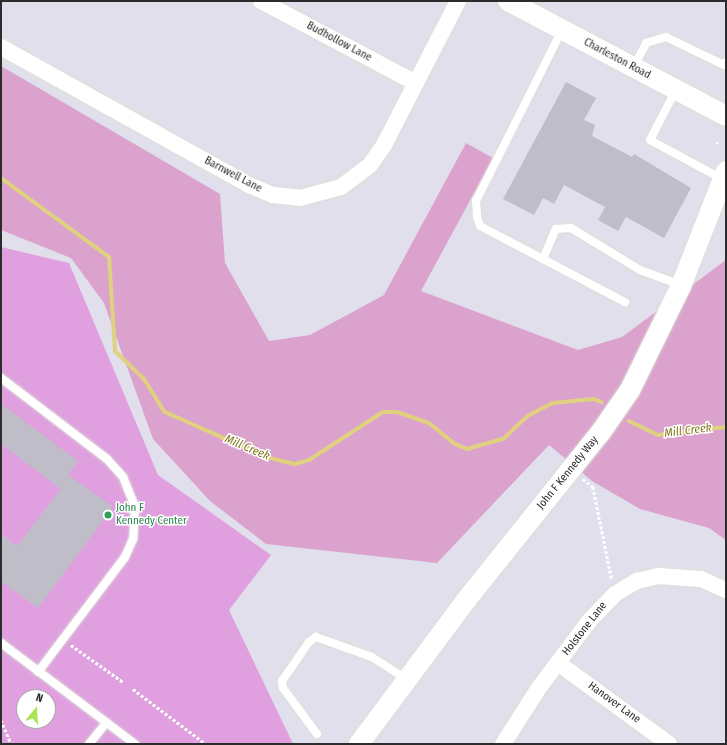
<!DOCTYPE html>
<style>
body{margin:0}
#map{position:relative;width:727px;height:745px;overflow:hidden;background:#e1dfeb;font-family:"Fira Sans Condensed",sans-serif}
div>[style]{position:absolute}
.green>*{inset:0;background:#dba2cd}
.pitch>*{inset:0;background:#e0a0e0}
.stream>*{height:4px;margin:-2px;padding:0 2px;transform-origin:2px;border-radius:2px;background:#e0d17f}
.building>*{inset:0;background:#bfbdc7}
.path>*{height:2.5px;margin-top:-1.25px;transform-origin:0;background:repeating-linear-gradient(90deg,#fff 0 3px,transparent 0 5px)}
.roads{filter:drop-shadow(0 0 1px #dce2d4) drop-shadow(0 0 1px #dce2d4)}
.service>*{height:8px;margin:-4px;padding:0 4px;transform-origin:4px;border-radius:4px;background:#fff}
.minor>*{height:16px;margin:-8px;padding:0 8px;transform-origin:8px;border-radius:8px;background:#fff}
.tertiary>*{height:20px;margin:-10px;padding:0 10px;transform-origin:10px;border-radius:10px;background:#fff}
.dots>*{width:11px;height:11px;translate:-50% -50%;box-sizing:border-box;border:2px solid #fff;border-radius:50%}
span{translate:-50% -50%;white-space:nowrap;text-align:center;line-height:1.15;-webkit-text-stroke:3px #fff;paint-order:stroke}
.street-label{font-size:11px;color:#2b2b2b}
.leisure-label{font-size:11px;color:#27864d}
.left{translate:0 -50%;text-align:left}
.water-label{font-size:12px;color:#80781d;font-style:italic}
.frame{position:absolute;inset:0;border:2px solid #2b2b2b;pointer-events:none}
.north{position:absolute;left:16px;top:689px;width:40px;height:40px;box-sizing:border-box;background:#fff;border:1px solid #aaa;border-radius:50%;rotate:18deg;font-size:11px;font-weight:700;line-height:16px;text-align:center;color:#2b2b2b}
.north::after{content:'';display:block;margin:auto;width:14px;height:18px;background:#abe354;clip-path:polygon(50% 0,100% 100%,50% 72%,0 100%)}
</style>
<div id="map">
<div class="green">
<i style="clip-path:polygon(1px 66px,220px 194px,225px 263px,269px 341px,310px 335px,384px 295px,466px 143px,493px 158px,421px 291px,578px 350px,622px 337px,726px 260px,726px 540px,709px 528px,640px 509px,592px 481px,549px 445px,437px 563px,266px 544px,210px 501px,153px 439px,104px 303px,71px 258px,1px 230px)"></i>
</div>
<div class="pitch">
<i style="clip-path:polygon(evenodd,1px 247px,69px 263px,158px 475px,271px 555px,229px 610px,293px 744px,1px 744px,1px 247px,24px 697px,48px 697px,48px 721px,24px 721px,24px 697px)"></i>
</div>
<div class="stream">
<i style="left:1px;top:178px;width:134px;rotate:36.2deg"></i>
<i style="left:109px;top:257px;width:94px;rotate:86.3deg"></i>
<i style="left:115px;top:351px;width:40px;rotate:44deg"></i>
<i style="left:144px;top:379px;width:39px;rotate:58deg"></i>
<i style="left:165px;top:412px;width:111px;rotate:24deg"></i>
<i style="left:266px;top:457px;width:30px;rotate:14deg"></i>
<i style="left:295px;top:464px;width:15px;rotate:-16deg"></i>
<i style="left:309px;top:460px;width:88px;rotate:-33deg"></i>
<i style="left:383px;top:412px;width:14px"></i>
<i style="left:397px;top:412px;width:34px;rotate:19deg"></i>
<i style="left:429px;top:423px;width:33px;rotate:39deg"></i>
<i style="left:455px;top:444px;width:13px;rotate:23deg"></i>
<i style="left:467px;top:449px;width:37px;rotate:-16deg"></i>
<i style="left:503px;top:439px;width:35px;rotate:-43deg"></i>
<i style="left:529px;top:415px;width:27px;rotate:-27deg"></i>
<i style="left:553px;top:403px;width:41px;rotate:-5.6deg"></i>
<i style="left:594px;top:399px;width:8px;rotate:23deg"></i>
<i style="left:629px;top:421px;width:32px;rotate:26deg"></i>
<i style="left:658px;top:435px;width:68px;rotate:-6.7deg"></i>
</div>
<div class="building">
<i style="clip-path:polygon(566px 82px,596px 98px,584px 120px,595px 125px,592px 136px,632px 157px,634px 154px,691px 188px,664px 238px,626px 217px,618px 231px,598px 220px,605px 207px,564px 185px,554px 204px,543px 198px,534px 215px,503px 199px)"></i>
<i style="clip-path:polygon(1px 404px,78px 461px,68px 475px,113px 507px,38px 608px,1px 581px,1px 534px,17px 546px,61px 489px,1px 444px)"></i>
</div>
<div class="path">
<i style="left:716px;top:143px;width:2px"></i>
<i style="left:583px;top:479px;width:13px;rotate:39deg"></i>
<i style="left:593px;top:487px;width:95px;rotate:78.5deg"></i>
<i style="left:71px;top:645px;width:64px;rotate:35.4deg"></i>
<i style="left:133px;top:689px;width:91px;rotate:37deg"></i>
<i style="left:1px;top:720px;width:26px;rotate:67deg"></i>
</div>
<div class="roads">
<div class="service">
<i style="left:562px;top:30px;width:191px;rotate:116.7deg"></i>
<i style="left:476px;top:201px;width:16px;rotate:86deg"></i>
<i style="left:477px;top:217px;width:9px;rotate:72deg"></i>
<i style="left:480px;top:226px;width:164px;rotate:27.7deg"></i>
<i style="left:634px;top:66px;width:26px;rotate:-62deg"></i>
<i style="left:646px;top:43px;width:21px;rotate:-17deg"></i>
<i style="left:666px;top:37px;width:64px;rotate:25.8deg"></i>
<i style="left:724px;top:65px;width:4px;rotate:-56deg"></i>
<i style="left:676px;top:90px;width:56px;rotate:117.5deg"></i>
<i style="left:650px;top:140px;width:82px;rotate:28.4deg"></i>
<i style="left:543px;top:259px;width:33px;rotate:-67deg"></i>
<i style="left:556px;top:229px;width:15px;rotate:-4deg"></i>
<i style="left:571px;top:228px;width:81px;rotate:31.3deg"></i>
<i style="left:640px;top:270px;width:44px;rotate:20.1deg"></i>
<i style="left:1px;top:378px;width:133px;rotate:37.4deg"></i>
<i style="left:107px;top:459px;width:24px;rotate:48deg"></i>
<i style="left:123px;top:477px;width:31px;rotate:68deg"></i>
<i style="left:135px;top:506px;width:33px;rotate:93deg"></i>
<i style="left:133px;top:539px;width:20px;rotate:114deg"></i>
<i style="left:125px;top:557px;width:144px;rotate:127.1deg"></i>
<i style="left:1px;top:643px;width:168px;rotate:37deg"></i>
<i style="left:317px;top:734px;width:57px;rotate:-126.5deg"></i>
<i style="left:283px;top:688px;width:7px;rotate:-98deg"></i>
<i style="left:282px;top:681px;width:47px;rotate:-55.3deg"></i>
<i style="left:309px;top:642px;width:9px;rotate:-36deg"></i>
<i style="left:316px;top:637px;width:59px;rotate:19.7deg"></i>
<i style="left:372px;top:657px;width:40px;rotate:32.9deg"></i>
<i style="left:89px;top:744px;width:28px;rotate:-51deg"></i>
</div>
<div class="minor">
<i style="left:261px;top:1px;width:175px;rotate:27.9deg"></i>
<i style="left:1px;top:47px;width:284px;rotate:29.1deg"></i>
<i style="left:249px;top:185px;width:26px;rotate:23deg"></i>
<i style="left:273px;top:195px;width:27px;rotate:6deg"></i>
<i style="left:300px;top:198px;width:42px;rotate:-15deg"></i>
<i style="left:341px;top:187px;width:36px;rotate:-37deg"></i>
<i style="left:370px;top:165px;width:24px;rotate:-55deg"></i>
<i style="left:384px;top:145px;width:162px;rotate:-62.8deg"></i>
<i style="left:558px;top:663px;width:137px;rotate:36.1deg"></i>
<i style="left:503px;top:744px;width:65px;rotate:-57.5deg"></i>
<i style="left:538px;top:689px;width:86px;rotate:-53deg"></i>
<i style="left:590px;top:620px;width:36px;rotate:-46deg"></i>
<i style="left:615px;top:594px;width:26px;rotate:-31deg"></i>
<i style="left:637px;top:581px;width:22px;rotate:-13deg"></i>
<i style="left:658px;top:576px;width:43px;rotate:4deg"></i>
<i style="left:701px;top:579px;width:27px;rotate:24deg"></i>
</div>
<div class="tertiary">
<i style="left:508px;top:1px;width:246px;rotate:27.8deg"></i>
<i style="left:359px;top:744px;width:187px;rotate:-53.3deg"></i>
<i style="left:471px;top:594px;width:208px;rotate:-51.3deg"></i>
<i style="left:601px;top:432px;width:51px;rotate:-55.4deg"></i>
<i style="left:630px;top:390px;width:116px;rotate:-63.9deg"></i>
<i style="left:681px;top:286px;width:123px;rotate:-68.6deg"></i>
</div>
</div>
<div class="dots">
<i style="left:108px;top:515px;background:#2e9e5b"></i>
</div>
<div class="street-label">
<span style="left:339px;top:42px;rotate:28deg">Budhollow Lane</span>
<span style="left:617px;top:59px;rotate:28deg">Charleston Road</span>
<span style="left:233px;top:175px;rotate:28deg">Barnwell Lane</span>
<span style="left:568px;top:473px;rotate:-51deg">John F Kennedy Way</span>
<span style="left:585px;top:629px;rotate:-52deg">Holstone Lane</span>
<span style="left:614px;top:703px;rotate:36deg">Hanover Lane</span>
</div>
<div class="leisure-label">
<span class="left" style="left:116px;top:515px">John F<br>Kennedy Center</span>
</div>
<div class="water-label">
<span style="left:688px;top:431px;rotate:-7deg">Mill Creek</span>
<span style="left:247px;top:448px;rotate:23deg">Mill Creek</span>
</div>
<div class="frame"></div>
<div class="north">N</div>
</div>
